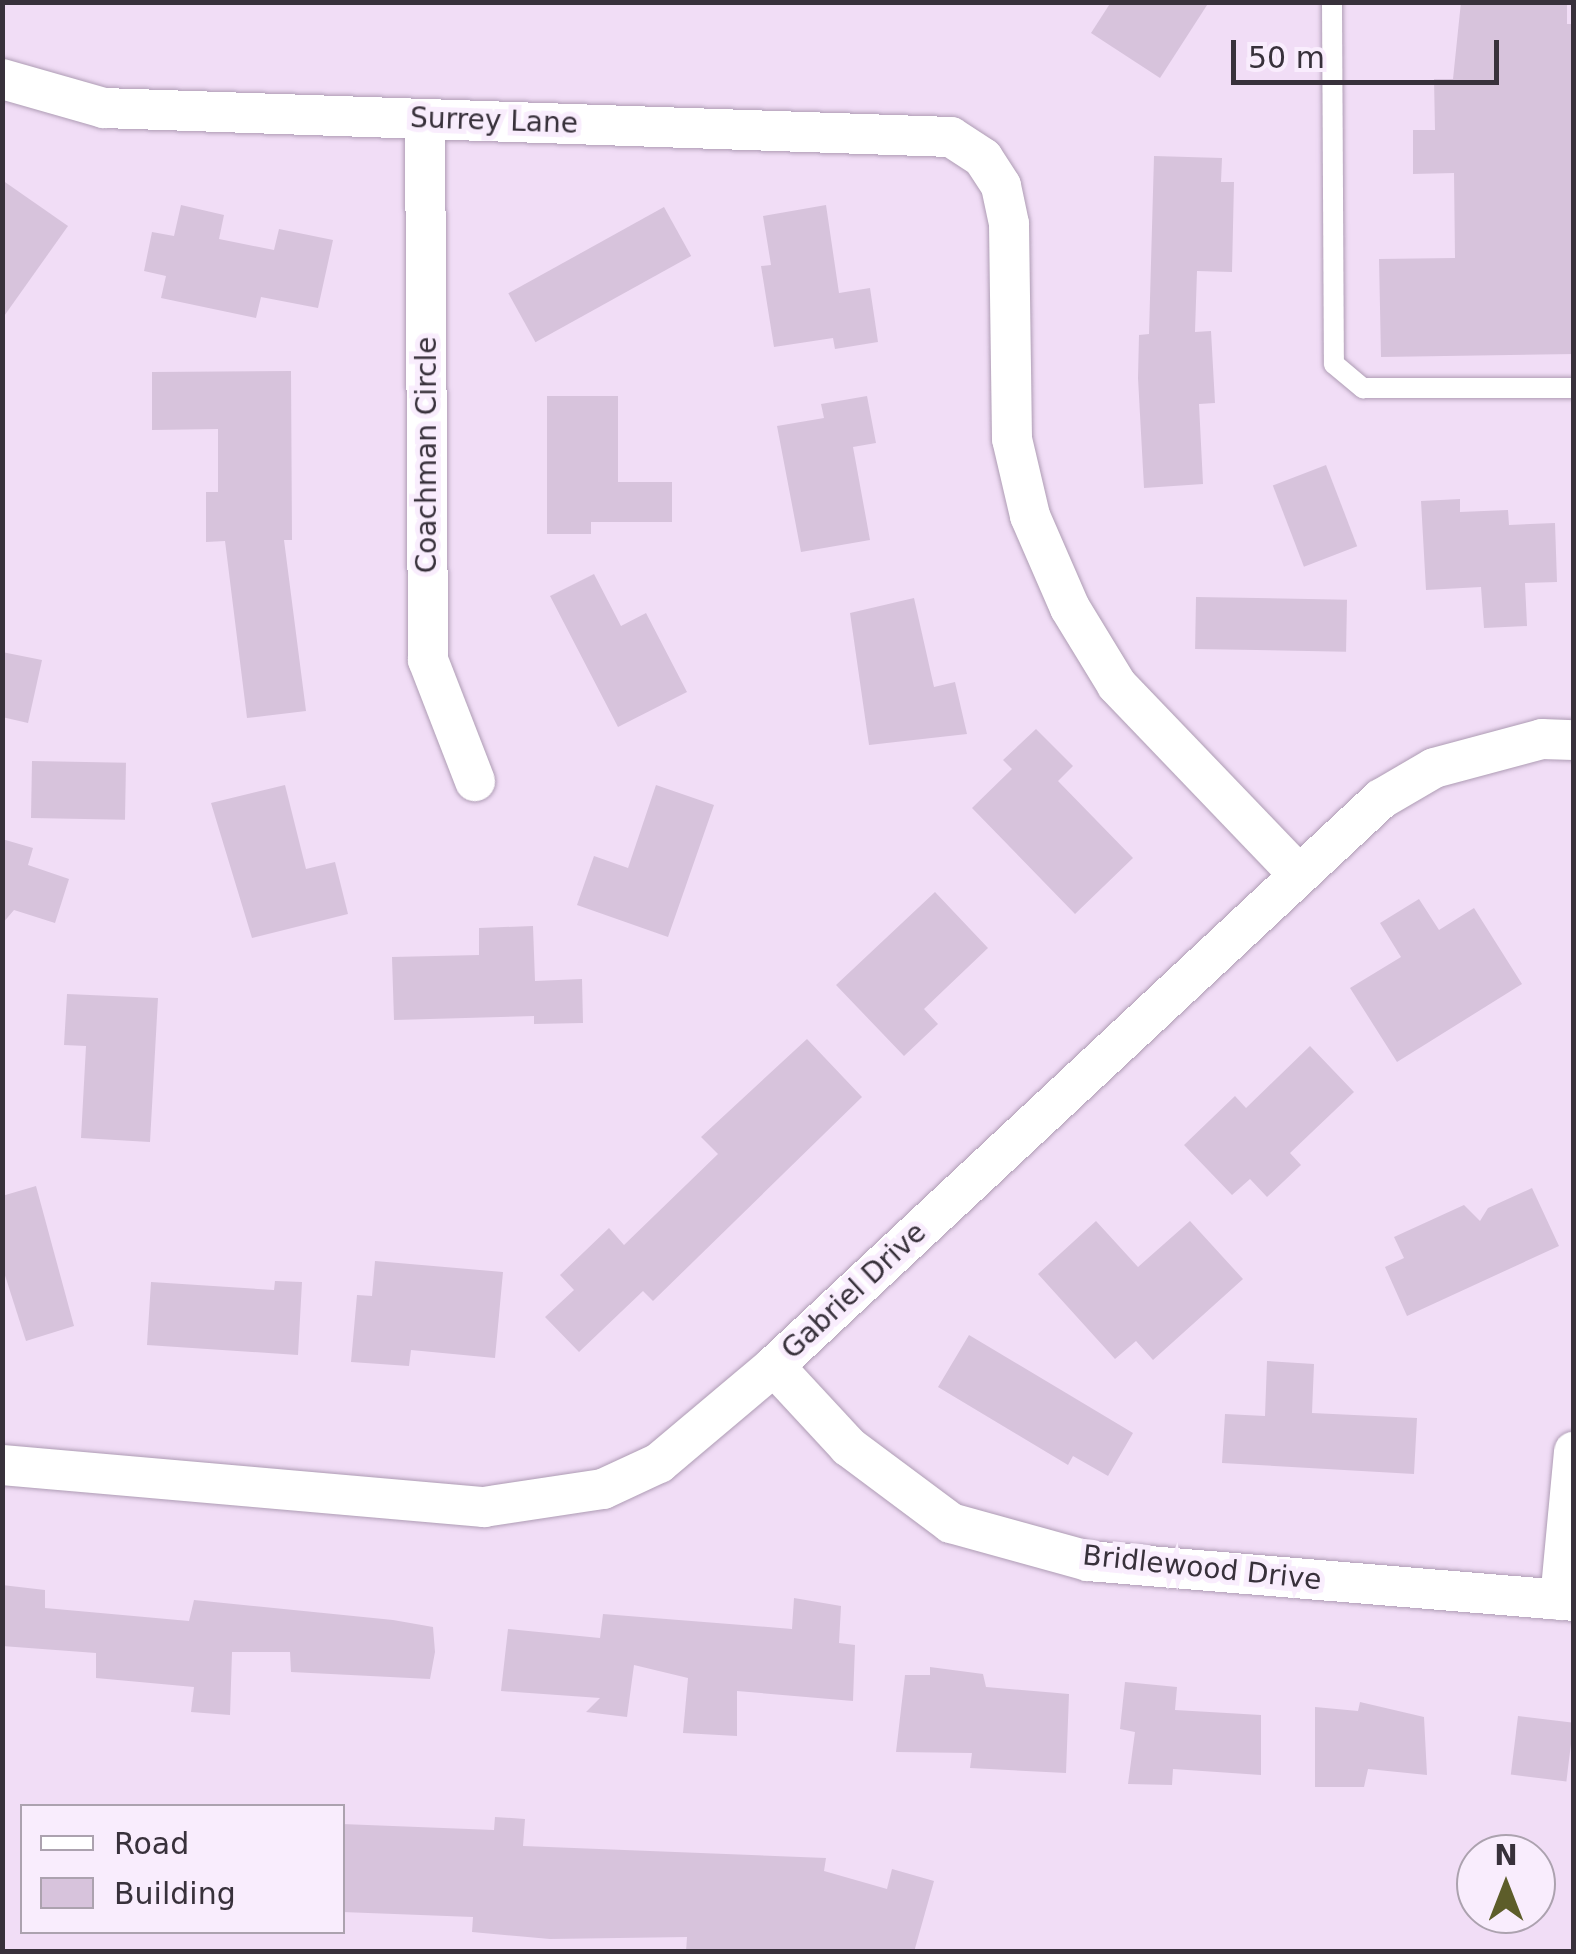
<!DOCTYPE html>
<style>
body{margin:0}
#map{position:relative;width:1576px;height:1954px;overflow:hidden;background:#f1ddf6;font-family:"DejaVu Sans",sans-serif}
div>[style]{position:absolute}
.building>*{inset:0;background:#d7c3dc;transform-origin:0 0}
.roads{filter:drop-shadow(0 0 2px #ae9cb4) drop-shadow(0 0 2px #ae9cb4)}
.service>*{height:20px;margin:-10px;padding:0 10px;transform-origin:10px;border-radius:10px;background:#fff}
.minor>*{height:40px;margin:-20px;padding:0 20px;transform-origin:20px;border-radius:20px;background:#fff}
span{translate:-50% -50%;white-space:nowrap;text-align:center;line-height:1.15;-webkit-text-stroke:10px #f9edfd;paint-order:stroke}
.street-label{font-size:28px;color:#38313b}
.frame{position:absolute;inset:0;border:5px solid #38313b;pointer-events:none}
.legend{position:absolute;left:20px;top:1804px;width:325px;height:130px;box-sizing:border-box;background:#f9edfd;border:2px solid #aca2af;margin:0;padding:12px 18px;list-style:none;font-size:30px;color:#38313b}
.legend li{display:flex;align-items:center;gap:20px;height:50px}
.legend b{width:50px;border:2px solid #aca2af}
.north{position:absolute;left:1456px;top:1834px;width:100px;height:100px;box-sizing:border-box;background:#f9edfd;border:2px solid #aca2af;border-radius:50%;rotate:0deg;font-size:28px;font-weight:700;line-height:40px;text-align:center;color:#38313b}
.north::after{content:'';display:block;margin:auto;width:35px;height:45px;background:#5d5d2a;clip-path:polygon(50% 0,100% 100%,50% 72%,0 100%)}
.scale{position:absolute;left:1231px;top:40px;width:268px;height:45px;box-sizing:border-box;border:5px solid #38313b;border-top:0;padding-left:12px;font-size:30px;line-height:35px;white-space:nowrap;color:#38313b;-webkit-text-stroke:8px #f9edfd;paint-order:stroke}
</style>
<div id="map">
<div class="building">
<i style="clip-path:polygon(1111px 2px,1209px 2px,1160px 78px,1091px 33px)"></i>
<i style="clip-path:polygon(1461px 2px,1567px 2px,1567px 24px,1574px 24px,1574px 354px,1381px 357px,1379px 259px,1455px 258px,1454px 173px,1413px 174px,1413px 130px,1435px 130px,1434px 79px,1453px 79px)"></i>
<i style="clip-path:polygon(1154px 156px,1222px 158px,1221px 182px,1234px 182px,1232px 272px,1197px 271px,1195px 332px,1211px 331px,1215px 403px,1199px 404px,1203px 484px,1144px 488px,1138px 378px,1139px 335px,1149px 334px)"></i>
<i style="clip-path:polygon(2px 180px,68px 226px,2px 319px)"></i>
<i style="clip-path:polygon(181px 205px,224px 215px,219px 239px,274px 250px,279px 229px,333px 240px,318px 308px,261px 297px,256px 318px,161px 298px,166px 276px,144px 271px,152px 232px,174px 236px)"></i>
<i style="clip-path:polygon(826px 205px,839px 293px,870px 288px,878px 342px,835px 349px,833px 338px,774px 347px,761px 266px,771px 265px,763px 216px)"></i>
<i style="left:664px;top:207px;width:56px;height:178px;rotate:61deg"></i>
<i style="clip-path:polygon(291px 371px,292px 540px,284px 540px,306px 711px,247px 718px,225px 541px,206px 542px,206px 492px,218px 492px,218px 429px,152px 430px,152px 372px)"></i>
<i style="clip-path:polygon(547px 396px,618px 396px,618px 482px,672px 482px,672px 522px,591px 522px,591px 534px,547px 534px)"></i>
<i style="clip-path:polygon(867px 396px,876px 443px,853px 447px,870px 540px,801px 552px,777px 426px,824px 418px,821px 404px)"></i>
<i style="left:1326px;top:465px;width:87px;height:57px;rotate:69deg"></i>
<i style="clip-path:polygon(1460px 499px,1460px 512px,1508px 510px,1509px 525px,1555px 523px,1557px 582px,1525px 583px,1527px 626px,1484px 628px,1481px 587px,1426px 590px,1421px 501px)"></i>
<i style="clip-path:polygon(594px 574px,621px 626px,646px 613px,687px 692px,618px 727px,550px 596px)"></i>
<i style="left:1196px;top:597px;width:151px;height:52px;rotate:1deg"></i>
<i style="clip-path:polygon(914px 598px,934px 687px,955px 682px,967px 734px,869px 745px,850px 613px)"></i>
<i style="clip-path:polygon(2px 652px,42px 660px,28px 723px,2px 717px)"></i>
<i style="clip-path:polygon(1036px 729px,1073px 766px,1058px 781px,1133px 858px,1075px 914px,972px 808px,1012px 769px,1003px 760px)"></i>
<i style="left:32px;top:761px;width:94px;height:57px;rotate:1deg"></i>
<i style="clip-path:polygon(285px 785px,306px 869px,335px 862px,348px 914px,252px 938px,211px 803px)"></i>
<i style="clip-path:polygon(656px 785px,714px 805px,668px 937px,577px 905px,594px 856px,628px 868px)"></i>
<i style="clip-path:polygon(2px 839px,33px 848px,28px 865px,69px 879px,55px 923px,14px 910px,2px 924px)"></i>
<i style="clip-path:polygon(935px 892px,988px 948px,924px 1009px,938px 1024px,904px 1056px,836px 985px)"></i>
<i style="clip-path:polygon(1419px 899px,1439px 930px,1474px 908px,1522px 984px,1397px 1062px,1350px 988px,1401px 957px,1380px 923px)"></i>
<i style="clip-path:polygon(533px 926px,535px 981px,582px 979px,583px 1023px,534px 1024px,534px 1016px,394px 1020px,392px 957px,479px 955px,479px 928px)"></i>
<i style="clip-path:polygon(67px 994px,158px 998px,150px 1142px,81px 1138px,86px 1046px,64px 1045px)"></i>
<i style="clip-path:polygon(807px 1039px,862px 1097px,653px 1301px,643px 1291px,579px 1352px,545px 1317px,574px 1290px,560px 1275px,609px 1228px,624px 1245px,718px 1154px,701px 1137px)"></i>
<i style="clip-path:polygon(1310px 1046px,1354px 1092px,1290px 1153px,1301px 1165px,1267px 1197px,1250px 1179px,1232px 1195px,1184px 1145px,1235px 1096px,1246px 1108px)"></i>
<i style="clip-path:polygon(36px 1186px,74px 1326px,26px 1341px,2px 1266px,2px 1196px)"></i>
<i style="clip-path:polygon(1532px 1188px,1559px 1246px,1407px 1316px,1385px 1267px,1404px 1258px,1394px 1237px,1464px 1205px,1480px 1221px,1488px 1208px)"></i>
<i style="clip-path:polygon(1096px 1221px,1138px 1267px,1190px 1221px,1243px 1279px,1153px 1360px,1136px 1341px,1115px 1359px,1038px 1274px)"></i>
<i style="clip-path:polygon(375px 1261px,503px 1272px,495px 1358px,411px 1350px,409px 1366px,351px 1362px,357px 1295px,372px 1296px)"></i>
<i style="clip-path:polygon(275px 1281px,302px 1282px,298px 1355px,147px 1345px,151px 1282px,274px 1290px)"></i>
<i style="clip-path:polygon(969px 1335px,1133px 1433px,1108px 1476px,1073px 1456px,1068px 1465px,938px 1387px)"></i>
<i style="clip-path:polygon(1267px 1361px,1314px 1364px,1312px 1413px,1417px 1418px,1414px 1474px,1222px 1463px,1225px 1414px,1265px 1416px)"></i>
<i style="clip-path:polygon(2px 1585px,45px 1590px,45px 1608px,189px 1621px,194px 1600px,393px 1620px,433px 1627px,435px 1652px,430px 1679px,291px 1672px,290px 1652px,232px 1652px,230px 1715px,191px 1712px,194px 1687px,96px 1678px,96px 1653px,2px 1646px)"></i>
<i style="clip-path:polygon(794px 1598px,841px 1606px,839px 1643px,855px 1645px,853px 1701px,737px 1691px,737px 1736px,683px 1733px,688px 1678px,634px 1665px,627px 1717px,586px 1712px,600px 1698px,501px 1691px,508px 1629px,600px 1638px,603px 1614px,792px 1629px)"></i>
<i style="clip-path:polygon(930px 1667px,983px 1674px,986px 1687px,1069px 1694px,1066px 1773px,970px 1768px,972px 1753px,896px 1752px,905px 1675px,930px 1675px)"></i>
<i style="clip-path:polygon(1125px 1682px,1177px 1687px,1175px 1710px,1261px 1715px,1261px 1775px,1173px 1769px,1172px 1785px,1128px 1784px,1135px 1732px,1120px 1729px)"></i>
<i style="clip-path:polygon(1360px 1702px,1424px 1717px,1427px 1775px,1368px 1769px,1364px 1787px,1315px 1787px,1315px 1707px,1358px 1711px)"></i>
<i style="left:1518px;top:1716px;width:56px;height:59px;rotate:7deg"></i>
<i style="clip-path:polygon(495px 1817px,525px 1819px,523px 1846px,826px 1858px,824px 1871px,887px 1889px,892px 1869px,934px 1881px,914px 1952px,686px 1952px,687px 1937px,550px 1939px,472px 1932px,473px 1917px,342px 1912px,342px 1824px,494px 1830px)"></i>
</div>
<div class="roads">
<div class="service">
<i style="left:1332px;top:2px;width:362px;rotate:89.7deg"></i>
<i style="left:1334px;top:364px;width:38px;rotate:40deg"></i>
<i style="left:1363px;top:388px;width:211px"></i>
</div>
<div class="minor">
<i style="left:2px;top:79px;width:106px;rotate:15.9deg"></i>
<i style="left:104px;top:108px;width:847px;rotate:1.96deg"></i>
<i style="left:951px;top:137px;width:38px;rotate:33deg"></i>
<i style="left:983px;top:158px;width:33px;rotate:57deg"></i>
<i style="left:1001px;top:186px;width:39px;rotate:78deg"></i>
<i style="left:1009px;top:224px;width:215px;rotate:89.2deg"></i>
<i style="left:1012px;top:439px;width:79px;rotate:76.8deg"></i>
<i style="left:1030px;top:516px;width:100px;rotate:66.5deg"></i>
<i style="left:1070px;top:608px;width:90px;rotate:58.6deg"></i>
<i style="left:1117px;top:685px;width:260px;rotate:46.2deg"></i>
<i style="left:425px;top:119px;width:541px;rotate:89.68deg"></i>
<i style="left:428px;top:660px;width:130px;rotate:68.8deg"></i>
<i style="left:774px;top:1366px;width:110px;rotate:47.2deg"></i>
<i style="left:849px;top:1447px;width:127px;rotate:36.7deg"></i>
<i style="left:951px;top:1523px;width:142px;rotate:15.5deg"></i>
<i style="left:1088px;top:1561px;width:488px;rotate:4.7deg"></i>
<i style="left:2px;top:1465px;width:484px;rotate:5deg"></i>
<i style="left:484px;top:1507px;width:120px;rotate:-8.6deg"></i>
<i style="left:603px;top:1489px;width:62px;rotate:-24.9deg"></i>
<i style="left:659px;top:1463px;width:150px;rotate:-40.1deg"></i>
<i style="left:774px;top:1366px;width:831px;rotate:-43.05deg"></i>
<i style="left:1381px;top:799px;width:61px;rotate:-30.3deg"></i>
<i style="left:1434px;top:768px;width:112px;rotate:-15deg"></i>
<i style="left:1542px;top:739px;width:32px;rotate:2deg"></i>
<i style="left:1560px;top:1600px;width:149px;rotate:-84.6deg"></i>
</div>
</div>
<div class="street-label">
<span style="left:494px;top:121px;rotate:2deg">Surrey Lane</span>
<span style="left:427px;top:455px;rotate:-90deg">Coachman Circle</span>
<span style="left:854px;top:1291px;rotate:-43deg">Gabriel Drive</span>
<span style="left:1202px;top:1568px;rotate:6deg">Bridlewood Drive</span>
</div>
<div class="frame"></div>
<ul class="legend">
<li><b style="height:12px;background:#fff"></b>Road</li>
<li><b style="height:28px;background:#d7c3dc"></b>Building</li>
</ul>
<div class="north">N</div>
<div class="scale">50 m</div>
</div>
